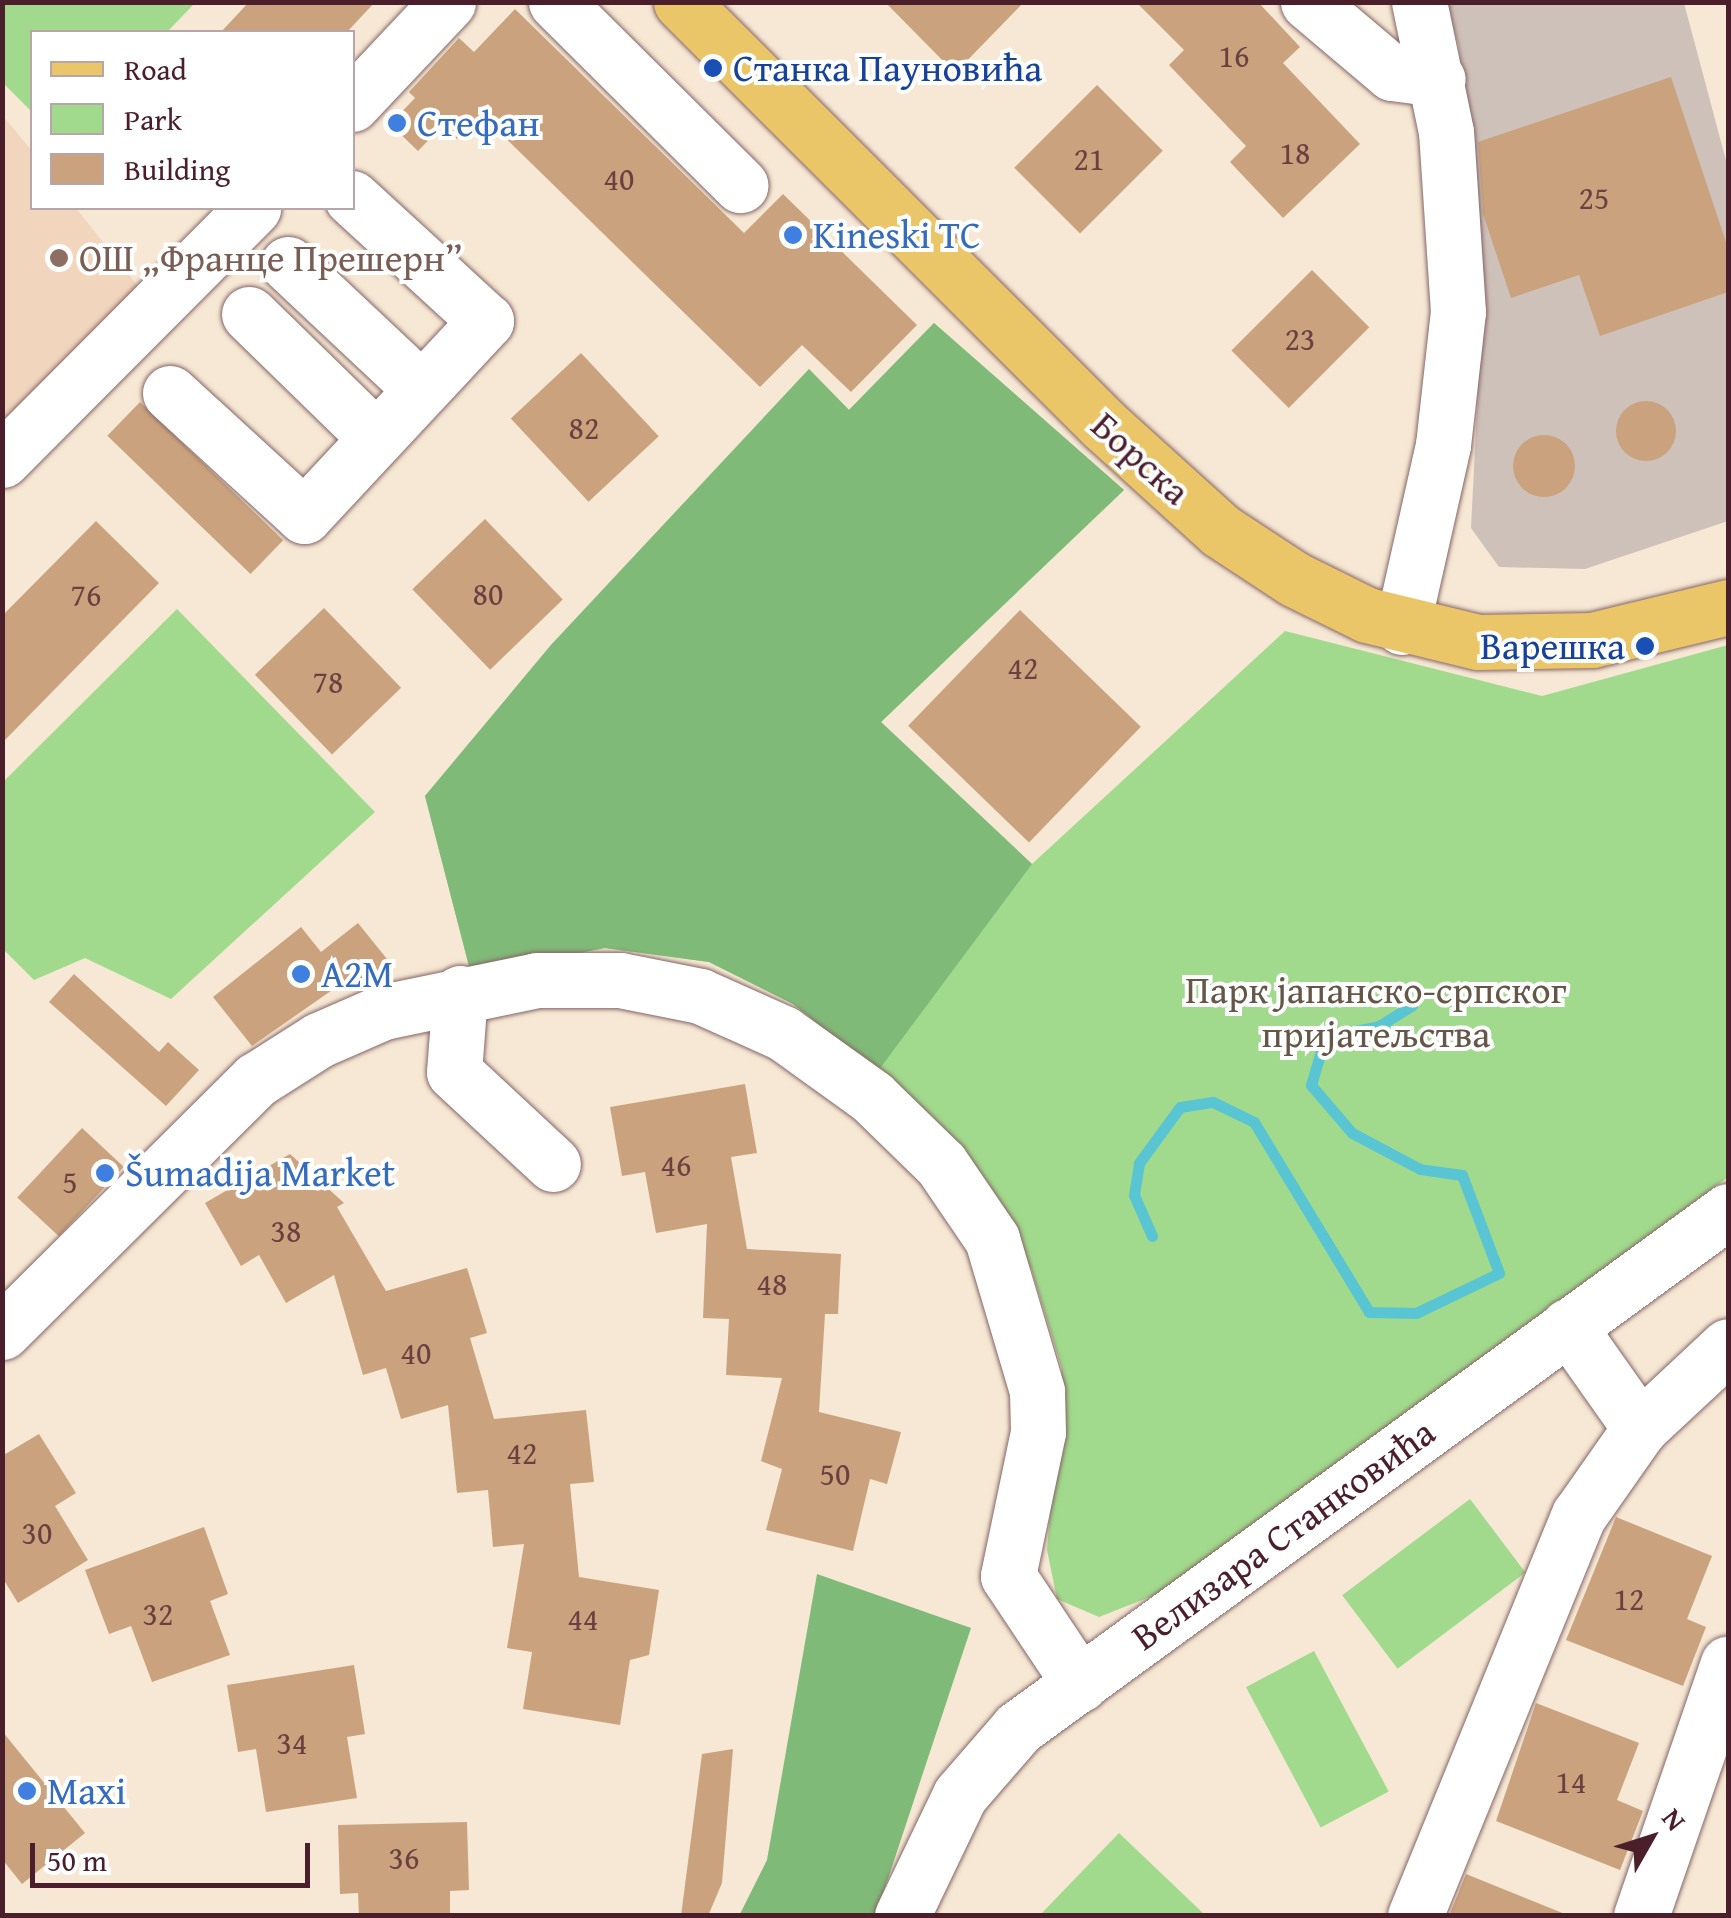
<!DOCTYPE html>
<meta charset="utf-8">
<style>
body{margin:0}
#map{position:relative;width:1731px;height:1918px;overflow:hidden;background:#f6e8d4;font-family:"Gentium Book Plus",serif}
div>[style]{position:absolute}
.built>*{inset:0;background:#f1d5bd}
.industrial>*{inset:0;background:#cec1ba}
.green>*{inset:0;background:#a1da8d;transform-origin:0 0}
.forest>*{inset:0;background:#80ba78}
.stream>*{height:11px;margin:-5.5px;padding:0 5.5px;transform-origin:5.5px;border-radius:5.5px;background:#59c5d2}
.building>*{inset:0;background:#caa37e;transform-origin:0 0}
.round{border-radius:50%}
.roads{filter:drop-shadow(0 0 2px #866566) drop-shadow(0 0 2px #866566)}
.minor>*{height:55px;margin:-27.5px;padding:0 27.5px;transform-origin:27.5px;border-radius:27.5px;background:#fff}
.major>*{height:55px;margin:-27.5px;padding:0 27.5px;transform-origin:27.5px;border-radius:27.5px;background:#ebc669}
.dots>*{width:28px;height:28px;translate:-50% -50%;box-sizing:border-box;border:5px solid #fff;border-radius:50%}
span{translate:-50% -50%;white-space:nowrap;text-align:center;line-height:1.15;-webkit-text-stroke:8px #fff;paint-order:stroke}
.number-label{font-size:32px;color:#6a4040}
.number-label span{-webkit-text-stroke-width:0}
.transit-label{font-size:38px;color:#164399}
.left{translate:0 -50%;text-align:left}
.right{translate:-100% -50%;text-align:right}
.shop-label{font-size:38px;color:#366cbe}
.education-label{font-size:38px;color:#785e54}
.street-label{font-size:38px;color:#4a1f2b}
.park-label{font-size:38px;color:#645748}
.frame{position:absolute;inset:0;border:5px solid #4a1f2b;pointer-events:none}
.legend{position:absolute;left:30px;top:30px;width:325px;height:180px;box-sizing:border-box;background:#fff;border:2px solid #b7a5aa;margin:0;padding:12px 18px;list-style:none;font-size:30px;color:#4a1f2b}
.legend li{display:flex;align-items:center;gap:20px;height:50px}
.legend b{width:50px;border:2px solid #b7a5aa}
.north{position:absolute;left:1601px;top:1788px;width:100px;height:100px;-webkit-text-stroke:8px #fff;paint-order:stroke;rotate:51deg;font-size:28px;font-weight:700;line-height:40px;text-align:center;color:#4a1f2b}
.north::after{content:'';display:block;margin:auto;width:35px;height:45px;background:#4a1f2b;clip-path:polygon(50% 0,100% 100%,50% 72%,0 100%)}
.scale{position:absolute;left:30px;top:1843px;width:280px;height:45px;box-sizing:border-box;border:5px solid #4a1f2b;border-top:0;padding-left:12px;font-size:30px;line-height:35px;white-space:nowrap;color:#4a1f2b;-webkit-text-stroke:8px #fff;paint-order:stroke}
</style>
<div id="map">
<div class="built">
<i style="clip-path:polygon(3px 116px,32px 151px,32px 208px,76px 208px,155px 308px,3px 453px)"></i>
</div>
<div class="industrial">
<i style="clip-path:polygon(1446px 3px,1684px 3px,1728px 168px,1728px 521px,1585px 569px,1499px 567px,1471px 528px,1482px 309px,1459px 47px)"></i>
</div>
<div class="green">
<i style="clip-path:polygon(2px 3px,3px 2px,195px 3px,167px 32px,32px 32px,32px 112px,3px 83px)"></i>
<i style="clip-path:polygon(934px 323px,1124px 490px,881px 722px,1032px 864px,1285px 631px,1542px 696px,1728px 645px,1728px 1177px,1165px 1591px,1099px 1617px,1057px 1599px,1047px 1550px,1062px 1369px,1032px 1271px,973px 1166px,879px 1071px,793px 1004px,709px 962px,605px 948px,471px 974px,425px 796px,551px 645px,809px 369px,849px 410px)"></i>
<i style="clip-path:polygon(177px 609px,375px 812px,171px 999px,85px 958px,34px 980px,3px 949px,3px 782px)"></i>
<i style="left:1470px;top:1499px;width:92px;height:160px;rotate:53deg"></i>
<i style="left:1314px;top:1651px;width:159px;height:77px;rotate:62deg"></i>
<i style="clip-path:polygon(1119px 1833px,1205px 1915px,1040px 1915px)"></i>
</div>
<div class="forest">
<i style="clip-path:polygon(934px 323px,1124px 490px,881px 722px,1032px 864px,878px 1071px,793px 1004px,709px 962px,605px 948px,471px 974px,425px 796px,551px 645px,809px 369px,849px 410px)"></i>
<i style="clip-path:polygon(817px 1574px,971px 1628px,876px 1915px,739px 1916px,767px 1860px)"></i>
</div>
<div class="stream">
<i style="left:1152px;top:1236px;width:45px;rotate:-113.7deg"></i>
<i style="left:1134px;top:1195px;width:32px;rotate:-81deg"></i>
<i style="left:1139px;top:1163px;width:69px;rotate:-53.8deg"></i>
<i style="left:1180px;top:1107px;width:33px;rotate:-9deg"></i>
<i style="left:1213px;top:1102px;width:46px;rotate:26deg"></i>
<i style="left:1254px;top:1122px;width:222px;rotate:58.8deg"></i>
<i style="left:1369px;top:1312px;width:47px;rotate:1.2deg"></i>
<i style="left:1416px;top:1313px;width:92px;rotate:-25.7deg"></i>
<i style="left:1499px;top:1273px;width:105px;rotate:-110.7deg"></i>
<i style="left:1462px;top:1175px;width:42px;rotate:-171.9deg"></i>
<i style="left:1420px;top:1169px;width:77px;rotate:-152.1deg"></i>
<i style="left:1352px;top:1133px;width:63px;rotate:-130.5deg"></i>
<i style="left:1311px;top:1085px;width:50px;rotate:-73.7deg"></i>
<i style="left:1325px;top:1037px;width:55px;rotate:-11.5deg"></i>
<i style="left:1379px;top:1026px;width:39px;rotate:-32deg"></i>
</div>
<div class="building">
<i style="clip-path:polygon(249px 2px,375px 2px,347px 32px,221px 32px)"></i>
<i style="clip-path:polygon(885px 2px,1024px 2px,955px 73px)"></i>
<i style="clip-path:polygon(1136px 2px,1258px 2px,1300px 47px,1283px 63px,1360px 144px,1283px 218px,1230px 162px,1246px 146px,1169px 65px,1184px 50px)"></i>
<i style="clip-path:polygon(515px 9px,744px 233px,783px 194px,917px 325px,851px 392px,802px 345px,760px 387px,481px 114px,457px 139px,443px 125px,418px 151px,390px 124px,415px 98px,409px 92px,459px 38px,474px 52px)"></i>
<i style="clip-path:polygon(1671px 77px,1728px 248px,1728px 292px,1600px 336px,1579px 275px,1511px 298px,1483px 214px,1478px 142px)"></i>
<i style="left:1097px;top:85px;width:93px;height:117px;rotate:45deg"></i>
<i style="left:1312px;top:270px;width:81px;height:114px;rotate:45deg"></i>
<i style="left:581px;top:353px;width:114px;height:96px;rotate:47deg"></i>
<i class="round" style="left:1616px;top:401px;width:60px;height:60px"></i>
<i style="left:140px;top:402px;width:199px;height:47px;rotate:44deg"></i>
<i class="round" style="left:1513px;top:435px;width:62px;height:62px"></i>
<i style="left:485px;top:519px;width:112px;height:101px;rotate:46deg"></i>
<i style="clip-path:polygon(96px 521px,159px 583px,2px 743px,2px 616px)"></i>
<i style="left:324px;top:608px;width:111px;height:96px;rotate:46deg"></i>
<i style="left:1020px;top:610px;width:168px;height:161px;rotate:44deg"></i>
<i style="clip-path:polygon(358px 923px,391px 964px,357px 989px,348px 979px,252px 1046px,213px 997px,301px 927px,321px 952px)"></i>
<i style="clip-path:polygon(74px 974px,159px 1052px,168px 1042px,199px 1070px,166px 1106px,49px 1002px)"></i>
<i style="clip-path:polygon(745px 1084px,757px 1153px,731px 1157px,747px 1249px,841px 1254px,838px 1314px,825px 1314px,819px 1412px,901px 1432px,887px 1484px,870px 1479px,853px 1551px,766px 1530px,782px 1469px,761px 1461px,782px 1378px,726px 1375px,729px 1319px,703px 1318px,707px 1224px,656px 1233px,645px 1172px,622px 1176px,610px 1107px)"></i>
<i style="left:82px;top:1128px;width:57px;height:95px;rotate:43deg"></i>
<i style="clip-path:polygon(290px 1154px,344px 1203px,337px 1207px,386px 1291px,467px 1268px,487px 1333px,470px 1338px,494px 1419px,586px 1410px,594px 1482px,570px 1484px,579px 1577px,659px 1590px,649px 1655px,630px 1660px,620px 1725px,523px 1709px,532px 1652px,507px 1648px,524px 1544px,493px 1547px,488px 1490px,457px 1493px,448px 1405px,401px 1419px,386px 1368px,363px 1375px,334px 1275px,286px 1303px,259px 1255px,241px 1266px,205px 1203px)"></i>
<i style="clip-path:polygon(39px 1434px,76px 1493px,55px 1506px,88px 1560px,18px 1603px,2px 1577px,2px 1456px)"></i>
<i style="clip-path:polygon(1616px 1517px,1712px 1556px,1687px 1619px,1706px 1627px,1683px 1686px,1566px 1640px)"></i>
<i style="clip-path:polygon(204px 1527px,228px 1594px,210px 1601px,230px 1655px,152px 1682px,131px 1626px,109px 1634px,85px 1570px)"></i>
<i style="clip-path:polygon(354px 1665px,365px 1734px,347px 1737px,357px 1798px,266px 1812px,256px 1749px,238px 1752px,227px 1685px)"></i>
<i style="clip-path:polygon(1536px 1703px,1639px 1743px,1617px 1800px,1643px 1811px,1620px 1870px,1496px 1821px)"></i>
<i style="clip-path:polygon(2px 1731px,85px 1833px,22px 1884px,2px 1859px)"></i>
<i style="clip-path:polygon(733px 1749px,722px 1883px,708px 1916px,681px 1916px,702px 1754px)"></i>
<i style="clip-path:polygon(467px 1822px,469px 1890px,450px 1891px,450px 1916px,359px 1916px,358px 1893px,340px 1894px,338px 1825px)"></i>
<i style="clip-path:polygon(1466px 1874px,1565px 1914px,1565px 1916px,1449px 1916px)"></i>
</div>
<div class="roads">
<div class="minor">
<i style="left:556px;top:2px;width:260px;rotate:44.8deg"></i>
<i style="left:1308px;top:2px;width:110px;rotate:40.2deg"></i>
<i style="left:1392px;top:73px;width:46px;rotate:7.4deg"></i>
<i style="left:352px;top:104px;width:140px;rotate:-46.7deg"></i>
<i style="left:288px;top:264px;width:183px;rotate:43.2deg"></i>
<i style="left:249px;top:314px;width:177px;rotate:44.3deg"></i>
<i style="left:170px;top:393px;width:182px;rotate:42.5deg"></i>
<i style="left:304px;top:516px;width:267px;rotate:-47deg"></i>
<i style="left:486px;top:321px;width:182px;rotate:-137.5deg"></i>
<i style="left:2px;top:460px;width:356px;rotate:-45.1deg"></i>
<i style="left:1402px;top:627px;width:187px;rotate:-77.3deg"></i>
<i style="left:1443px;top:445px;width:134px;rotate:-83.6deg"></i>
<i style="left:1458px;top:312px;width:180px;rotate:-93.8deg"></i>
<i style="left:1446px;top:132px;width:133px;rotate:-101.7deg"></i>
<i style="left:460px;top:993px;width:79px;rotate:94.3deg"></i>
<i style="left:454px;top:1072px;width:135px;rotate:42.9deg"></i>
<i style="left:1568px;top:1326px;width:125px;rotate:54.8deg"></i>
<i style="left:2px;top:1332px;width:358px;rotate:-44.8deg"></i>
<i style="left:256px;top:1080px;width:75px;rotate:-32.4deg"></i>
<i style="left:319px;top:1040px;width:70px;rotate:-23.6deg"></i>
<i style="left:383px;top:1012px;width:157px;rotate:-11.7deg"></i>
<i style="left:537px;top:980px;width:83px"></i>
<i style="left:620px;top:980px;width:82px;rotate:11.3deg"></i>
<i style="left:700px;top:996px;width:91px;rotate:24deg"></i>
<i style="left:783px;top:1033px;width:110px;rotate:35.7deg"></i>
<i style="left:872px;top:1097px;width:96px;rotate:44.2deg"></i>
<i style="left:941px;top:1164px;width:91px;rotate:55.8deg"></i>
<i style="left:992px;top:1239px;width:159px;rotate:73.5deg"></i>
<i style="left:1037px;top:1391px;width:41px;rotate:88.6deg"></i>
<i style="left:1038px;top:1432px;width:147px;rotate:101.8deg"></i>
<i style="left:1008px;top:1576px;width:130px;rotate:56.3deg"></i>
<i style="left:902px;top:1916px;width:134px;rotate:-64.4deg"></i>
<i style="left:960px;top:1795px;width:89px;rotate:-49.1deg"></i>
<i style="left:1018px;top:1728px;width:878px;rotate:-36.06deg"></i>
<i style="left:1415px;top:1916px;width:433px;rotate:-67.8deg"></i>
<i style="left:1579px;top:1515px;width:106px;rotate:-55deg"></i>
<i style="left:1640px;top:1428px;width:120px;rotate:-43deg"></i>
<i style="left:1641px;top:1916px;width:267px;rotate:-71deg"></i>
</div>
<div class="major">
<i style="left:681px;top:2px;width:598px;rotate:45deg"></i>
<i style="left:1104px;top:425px;width:158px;rotate:42.2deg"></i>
<i style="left:1221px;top:531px;width:87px;rotate:33.3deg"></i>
<i style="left:1294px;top:579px;width:81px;rotate:26.3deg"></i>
<i style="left:1367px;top:615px;width:114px;rotate:13.7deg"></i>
<i style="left:1478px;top:642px;width:114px;rotate:-1deg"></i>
<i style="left:1592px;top:640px;width:140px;rotate:-13.6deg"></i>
</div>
</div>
<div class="dots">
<i style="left:713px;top:68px;background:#1a4fb4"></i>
<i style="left:397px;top:123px;background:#3f7fe0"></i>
<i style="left:793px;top:235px;background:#3f7fe0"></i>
<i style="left:59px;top:258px;background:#8d6e63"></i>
<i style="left:1645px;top:646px;background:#1a4fb4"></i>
<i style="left:301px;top:974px;background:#3f7fe0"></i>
<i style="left:105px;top:1173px;background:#3f7fe0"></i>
<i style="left:27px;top:1791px;background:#3f7fe0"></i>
</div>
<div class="number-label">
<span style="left:1234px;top:56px">16</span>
<span style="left:1295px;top:153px">18</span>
<span style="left:1089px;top:159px">21</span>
<span style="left:619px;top:179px">40</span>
<span style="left:1594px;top:198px">25</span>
<span style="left:1300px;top:339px">23</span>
<span style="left:584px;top:428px">82</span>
<span style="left:488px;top:594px">80</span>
<span style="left:86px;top:595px">76</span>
<span style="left:1023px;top:668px">42</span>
<span style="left:328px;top:682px">78</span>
<span style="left:676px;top:1165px">46</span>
<span style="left:70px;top:1182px">5</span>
<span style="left:286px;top:1231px">38</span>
<span style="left:772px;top:1284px">48</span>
<span style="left:416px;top:1353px">40</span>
<span style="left:522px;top:1453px">42</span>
<span style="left:835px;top:1474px">50</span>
<span style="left:37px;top:1533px">30</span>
<span style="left:1629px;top:1599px">12</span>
<span style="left:158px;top:1614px">32</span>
<span style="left:583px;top:1619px">44</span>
<span style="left:292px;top:1743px">34</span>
<span style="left:1571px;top:1782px">14</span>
<span style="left:404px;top:1858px">36</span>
</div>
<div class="transit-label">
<span class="left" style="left:733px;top:68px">Станка Пауновића</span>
<span class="right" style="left:1625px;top:646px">Варешка</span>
</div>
<div class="shop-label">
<span class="left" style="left:417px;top:123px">Стефан</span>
<span class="left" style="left:813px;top:235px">Kineski TC</span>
<span class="left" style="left:321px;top:974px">A2M</span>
<span class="left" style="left:125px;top:1173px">Šumadija Market</span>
<span class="left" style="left:47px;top:1791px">Maxi</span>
</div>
<div class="education-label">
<span class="left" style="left:79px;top:258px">ОШ „Франце Прешерн”</span>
</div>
<div class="street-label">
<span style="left:1141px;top:458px;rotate:42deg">Борска</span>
<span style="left:1283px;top:1534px;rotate:-36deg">Велизара Станковића</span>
</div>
<div class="park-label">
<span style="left:1376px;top:1012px">Парк јапанско-српског<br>пријатељства</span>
</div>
<div class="frame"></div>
<ul class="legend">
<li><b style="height:12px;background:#ebc669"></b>Road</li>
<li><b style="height:28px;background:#a1da8d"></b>Park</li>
<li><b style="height:28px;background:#caa37e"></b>Building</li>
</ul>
<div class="north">N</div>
<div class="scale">50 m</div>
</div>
